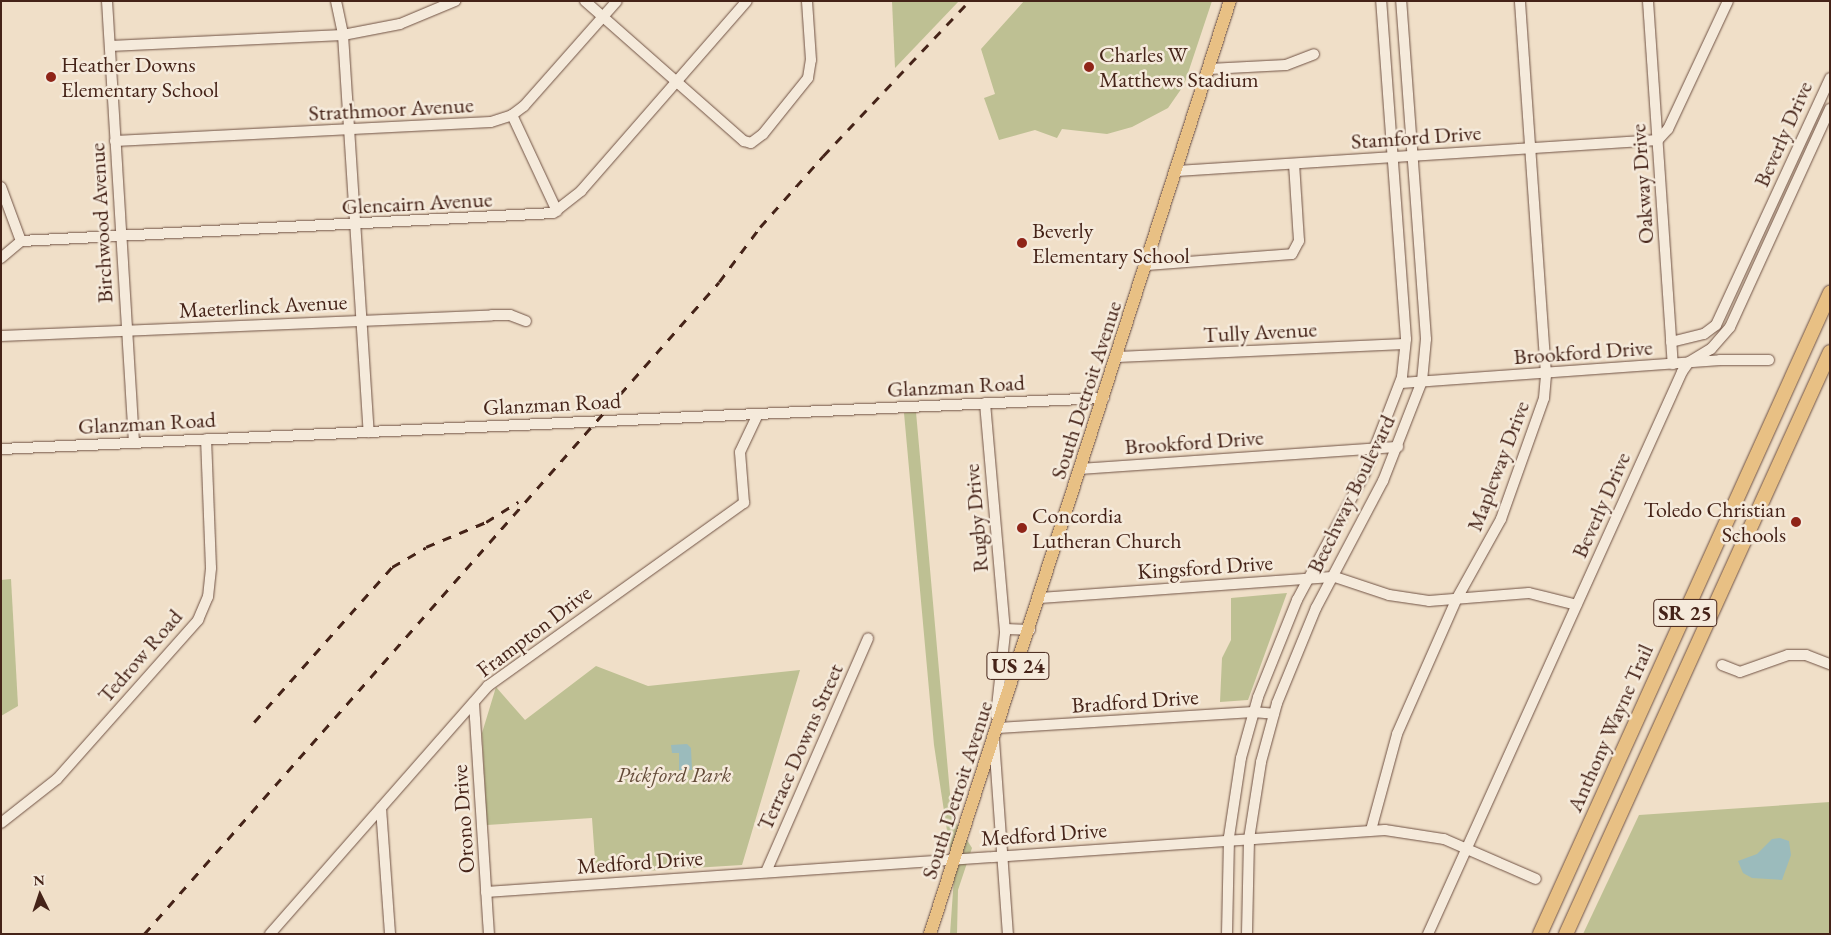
<!DOCTYPE html>
<style>
body{margin:0}
#map{position:relative;width:1831px;height:935px;overflow:hidden;background:#f0dfc8;font-family:"EB Garamond",serif}
div>[style]{position:absolute}
.green>*{inset:0;background:#bec093}
.water>*{inset:0;background:#9bbbbc}
.roads{filter:drop-shadow(0 0 1px #705244) drop-shadow(0 0 1px #705244)}
.minor>*{height:10px;margin:-5px;padding:0 5px;transform-origin:5px;border-radius:5px;background:#f5eadb}
.major>*{height:12px;margin:-6px;padding:0 6px;transform-origin:6px;border-radius:6px;background:#e8c084}
.highway>*{height:14px;margin:-7px;padding:0 7px;transform-origin:7px;border-radius:7px;background:#e8c084}
.rail>*{height:2.5px;margin-top:-1.25px;transform-origin:0;background:repeating-linear-gradient(90deg,#452318 0 9px,transparent 0 18px)}
.dots>*{width:14px;height:14px;translate:-50% -50%;box-sizing:border-box;border:2px solid #f5eadb;border-radius:50%}
span{translate:-50% -50%;white-space:nowrap;text-align:center;line-height:1.15;-webkit-text-stroke:5px #f5eadb;paint-order:stroke}
.shield-label span{padding:1px 4px;background:#f5eadb;border:1px solid;border-radius:4px;-webkit-text-stroke-width:0}
.shield-label{font-size:21px;color:#452318;font-weight:700}
.poi-label{font-size:22px;color:#452318}
.left{translate:0 -50%;text-align:left}
.right{translate:-100% -50%;text-align:right}
.street-label{font-size:22px;color:#452318}
.park-label{font-size:22px;color:#634a37;font-style:italic}
.frame{position:absolute;inset:0;border:2px solid #452318;pointer-events:none}
.north{position:absolute;left:15px;top:870px;width:50px;height:50px;-webkit-text-stroke:4px #f5eadb;paint-order:stroke;rotate:356deg;font-size:14px;font-weight:700;line-height:20px;text-align:center;color:#452318}
.north::after{content:'';display:block;margin:auto;width:18px;height:22px;background:#452318;clip-path:polygon(50% 0,100% 100%,50% 72%,0 100%)}
</style>
<div id="map">
<div class="green">
<i style="clip-path:polygon(892px 1px,959px 1px,895px 68px)"></i>
<i style="clip-path:polygon(1024px 1px,1212px 1px,1184px 85px,1168px 108px,1132px 127px,1107px 134px,1062px 129px,1057px 138px,1035px 130px,999px 140px,984px 98px,995px 94px,981px 49px)"></i>
<i style="clip-path:polygon(916px 412px,952px 816px,972px 848px,958px 890px,957px 934px,950px 934px,954px 877px,934px 745px,904px 413px)"></i>
<i style="clip-path:polygon(11px 579px,18px 706px,1px 716px,1px 580px)"></i>
<i style="clip-path:polygon(1287px 593px,1248px 700px,1220px 702px,1222px 658px,1231px 640px,1231px 598px)"></i>
<i style="clip-path:polygon(596px 666px,648px 686px,800px 670px,742px 865px,596px 874px,592px 818px,487px 825px,482px 733px,496px 687px,525px 720px)"></i>
<i style="clip-path:polygon(1830px 802px,1830px 934px,1583px 934px,1639px 815px)"></i>
</div>
<div class="water">
<i style="clip-path:polygon(687px 744px,691px 748px,692px 770px,679px 770px,679px 753px,672px 753px,671px 745px)"></i>
<i style="clip-path:polygon(1780px 838px,1789px 841px,1791px 855px,1782px 880px,1752px 878px,1743px 873px,1738px 861px,1757px 854px,1772px 839px)"></i>
</div>
<div class="roads">
<div class="minor">
<i style="left:107px;top:1px;width:442px;rotate:86.5deg"></i>
<i style="left:336px;top:1px;width:35px;rotate:78deg"></i>
<i style="left:343px;top:35px;width:398px;rotate:86.3deg"></i>
<i style="left:585px;top:1px;width:212px;rotate:41.4deg"></i>
<i style="left:744px;top:141px;width:7px;rotate:16deg"></i>
<i style="left:751px;top:143px;width:15px;rotate:-37deg"></i>
<i style="left:763px;top:134px;width:72px;rotate:-51.2deg"></i>
<i style="left:808px;top:78px;width:18px;rotate:-81deg"></i>
<i style="left:811px;top:60px;width:59px;rotate:-93.9deg"></i>
<i style="left:1648px;top:1px;width:364px;rotate:86.1deg"></i>
<i style="left:110px;top:46px;width:233px;rotate:-2.7deg"></i>
<i style="left:343px;top:35px;width:58px;rotate:-10.9deg"></i>
<i style="left:400px;top:24px;width:60px;rotate:-22.7deg"></i>
<i style="left:1209px;top:69px;width:77px;rotate:-3deg"></i>
<i style="left:1286px;top:65px;width:30px;rotate:-21deg"></i>
<i style="left:512px;top:115px;width:106px;rotate:64.9deg"></i>
<i style="left:115px;top:141px;width:376px;rotate:-2.9deg"></i>
<i style="left:491px;top:122px;width:22px;rotate:-18deg"></i>
<i style="left:512px;top:115px;width:15px;rotate:-37deg"></i>
<i style="left:524px;top:106px;width:140px;rotate:-48.5deg"></i>
<i style="left:1177px;top:171px;width:482px;rotate:-3.7deg"></i>
<i style="left:1658px;top:140px;width:15px;rotate:-48deg"></i>
<i style="left:1668px;top:129px;width:141px;rotate:-64.9deg"></i>
<i style="left:1px;top:187px;width:58px;rotate:69.7deg"></i>
<i style="left:1px;top:258px;width:26px;rotate:-40deg"></i>
<i style="left:21px;top:241px;width:533px;rotate:-3.01deg"></i>
<i style="left:553px;top:213px;width:36px;rotate:-38deg"></i>
<i style="left:581px;top:191px;width:252px;rotate:-48.9deg"></i>
<i style="left:1147px;top:265px;width:145px;rotate:-4.3deg"></i>
<i style="left:1292px;top:254px;width:15px;rotate:-62deg"></i>
<i style="left:1299px;top:241px;width:77px;rotate:-93.7deg"></i>
<i style="left:1px;top:336px;width:491px;rotate:-2.4deg"></i>
<i style="left:492px;top:315px;width:18px"></i>
<i style="left:510px;top:315px;width:17px;rotate:21deg"></i>
<i style="left:1671px;top:342px;width:34px;rotate:-14deg"></i>
<i style="left:1704px;top:334px;width:15px;rotate:-37deg"></i>
<i style="left:1716px;top:325px;width:272px;rotate:-65.2deg"></i>
<i style="left:1117px;top:357px;width:288px;rotate:-2.6deg"></i>
<i style="left:1401px;top:383px;width:320px;rotate:-4.1deg"></i>
<i style="left:1720px;top:360px;width:49px"></i>
<i style="left:985px;top:403px;width:231px;rotate:85deg"></i>
<i style="left:1005px;top:633px;width:83px;rotate:96.2deg"></i>
<i style="left:1px;top:449px;width:1104px;rotate:-2.65deg"></i>
<i style="left:1081px;top:469px;width:318px;rotate:-4deg"></i>
<i style="left:1040px;top:598px;width:296px;rotate:-4.1deg"></i>
<i style="left:1335px;top:577px;width:57px;rotate:18.4deg"></i>
<i style="left:1389px;top:595px;width:40px;rotate:8.5deg"></i>
<i style="left:1429px;top:601px;width:100px;rotate:-4.6deg"></i>
<i style="left:1529px;top:593px;width:49px;rotate:14deg"></i>
<i style="left:1005px;top:629px;width:25px;rotate:2deg"></i>
<i style="left:1722px;top:665px;width:19px;rotate:21deg"></i>
<i style="left:1740px;top:672px;width:51px;rotate:-19.5deg"></i>
<i style="left:1788px;top:655px;width:18px"></i>
<i style="left:1806px;top:655px;width:26px;rotate:21deg"></i>
<i style="left:474px;top:703px;width:231px;rotate:86.3deg"></i>
<i style="left:998px;top:728px;width:256px;rotate:-3.6deg"></i>
<i style="left:1253px;top:712px;width:21px;rotate:5deg"></i>
<i style="left:994px;top:740px;width:195px;rotate:85.9deg"></i>
<i style="left:381px;top:808px;width:126px;rotate:85.9deg"></i>
<i style="left:1px;top:823px;width:71px;rotate:-38.2deg"></i>
<i style="left:57px;top:779px;width:213px;rotate:-48.4deg"></i>
<i style="left:198px;top:620px;width:25px;rotate:-67deg"></i>
<i style="left:208px;top:597px;width:29px;rotate:-84deg"></i>
<i style="left:211px;top:568px;width:129px;rotate:-92.2deg"></i>
<i style="left:1371px;top:830px;width:99px;rotate:-74.8deg"></i>
<i style="left:1397px;top:734px;width:146px;rotate:-66.2deg"></i>
<i style="left:1456px;top:600px;width:93px;rotate:-60.9deg"></i>
<i style="left:1501px;top:519px;width:128px;rotate:-70.4deg"></i>
<i style="left:1544px;top:398px;width:24px;rotate:-85deg"></i>
<i style="left:1546px;top:374px;width:374px;rotate:-94deg"></i>
<i style="left:766px;top:872px;width:255px;rotate:-66.4deg"></i>
<i style="left:486px;top:892px;width:901px;rotate:-3.95deg"></i>
<i style="left:1385px;top:830px;width:60px;rotate:8.7deg"></i>
<i style="left:1444px;top:839px;width:100px;rotate:23.5deg"></i>
<i style="left:270px;top:934px;width:330px;rotate:-48.7deg"></i>
<i style="left:488px;top:686px;width:315px;rotate:-35.6deg"></i>
<i style="left:744px;top:503px;width:51px;rotate:-94.5deg"></i>
<i style="left:740px;top:452px;width:42px;rotate:-64.7deg"></i>
<i style="left:1227px;top:934px;width:97px;rotate:-88.8deg"></i>
<i style="left:1229px;top:837px;width:80px;rotate:-81.4deg"></i>
<i style="left:1241px;top:758px;width:63px;rotate:-74.4deg"></i>
<i style="left:1258px;top:697px;width:105px;rotate:-68.1deg"></i>
<i style="left:1297px;top:600px;width:144px;rotate:-61.8deg"></i>
<i style="left:1365px;top:473px;width:103px;rotate:-68.9deg"></i>
<i style="left:1402px;top:377px;width:38px;rotate:-84deg"></i>
<i style="left:1406px;top:339px;width:339px;rotate:-94.2deg"></i>
<i style="left:1247px;top:934px;width:95px;rotate:-88.8deg"></i>
<i style="left:1249px;top:839px;width:78px;rotate:-81.1deg"></i>
<i style="left:1261px;top:762px;width:61px;rotate:-74.8deg"></i>
<i style="left:1277px;top:703px;width:103px;rotate:-67.7deg"></i>
<i style="left:1316px;top:608px;width:144px;rotate:-62.2deg"></i>
<i style="left:1383px;top:481px;width:107px;rotate:-68.7deg"></i>
<i style="left:1422px;top:381px;width:42px;rotate:-84.6deg"></i>
<i style="left:1426px;top:339px;width:339px;rotate:-94.2deg"></i>
<i style="left:1428px;top:934px;width:617px;rotate:-65.68deg"></i>
<i style="left:1682px;top:372px;width:12px;rotate:-55deg"></i>
<i style="left:1689px;top:362px;width:26px;rotate:-31deg"></i>
<i style="left:1711px;top:349px;width:29px;rotate:-49deg"></i>
<i style="left:1730px;top:327px;width:240px;rotate:-65.4deg"></i>
</div>
<div class="major">
<i style="left:930px;top:934px;width:980px;rotate:-72.18deg"></i>
</div>
<div class="highway">
<i style="left:1540px;top:934px;width:704px;rotate:-65.66deg"></i>
<i style="left:1566px;top:934px;width:639px;rotate:-65.6deg"></i>
</div>
</div>
<div class="rail">
<i style="left:254px;top:722px;width:208px;rotate:-48.3deg"></i>
<i style="left:392px;top:567px;width:39px;rotate:-30deg"></i>
<i style="left:426px;top:547px;width:65px;rotate:-22.6deg"></i>
<i style="left:486px;top:522px;width:38px;rotate:-32deg"></i>
<i style="left:144px;top:934px;width:869px;rotate:-48.59deg"></i>
<i style="left:719px;top:282px;width:69px;rotate:-53.3deg"></i>
<i style="left:760px;top:227px;width:95px;rotate:-48.4deg"></i>
<i style="left:823px;top:156px;width:213px;rotate:-46.7deg"></i>
</div>
<div class="dots">
<i style="left:1089px;top:67px;background:#8f2418"></i>
<i style="left:51px;top:77px;background:#8f2418"></i>
<i style="left:1022px;top:243px;background:#8f2418"></i>
<i style="left:1796px;top:522px;background:#8f2418"></i>
<i style="left:1022px;top:528px;background:#8f2418"></i>
</div>
<div class="shield-label">
<span style="left:1685px;top:613px">SR 25</span>
<span style="left:1018px;top:666px">US 24</span>
</div>
<div class="poi-label">
<span class="left" style="left:1099px;top:67px">Charles W<br>Matthews Stadium</span>
<span class="left" style="left:61px;top:77px">Heather Downs<br>Elementary School</span>
<span class="left" style="left:1032px;top:243px">Beverly<br>Elementary School</span>
<span class="right" style="left:1786px;top:522px">Toledo Christian<br>Schools</span>
<span class="left" style="left:1032px;top:528px">Concordia<br>Lutheran Church</span>
</div>
<div class="street-label">
<span style="left:391px;top:109px;rotate:-3deg">Strathmoor Avenue</span>
<span style="left:1783px;top:134px;rotate:-66deg">Beverly Drive</span>
<span style="left:1416px;top:137px;rotate:-4deg">Stamford Drive</span>
<span style="left:1642px;top:184px;rotate:-94deg">Oakway Drive</span>
<span style="left:417px;top:203px;rotate:-3deg">Glencairn Avenue</span>
<span style="left:101px;top:223px;rotate:-93deg">Birchwood Avenue</span>
<span style="left:263px;top:306px;rotate:-3deg">Maeterlinck Avenue</span>
<span style="left:1260px;top:332px;rotate:-3deg">Tully Avenue</span>
<span style="left:1583px;top:352px;rotate:-4deg">Brookford Drive</span>
<span style="left:956px;top:386px;rotate:-3deg">Glanzman Road</span>
<span style="left:1086px;top:390px;rotate:-72deg">South Detroit Avenue</span>
<span style="left:552px;top:404px;rotate:-3deg">Glanzman Road</span>
<span style="left:147px;top:423px;rotate:-3deg">Glanzman Road</span>
<span style="left:1194px;top:442px;rotate:-4deg">Brookford Drive</span>
<span style="left:1498px;top:466px;rotate:-69deg">Mapleway Drive</span>
<span style="left:1351px;top:494px;rotate:-64deg">Beechway Boulevard</span>
<span style="left:1601px;top:505px;rotate:-66deg">Beverly Drive</span>
<span style="left:976px;top:518px;rotate:-95deg">Rugby Drive</span>
<span style="left:1205px;top:567px;rotate:-4deg">Kingsford Drive</span>
<span style="left:534px;top:631px;rotate:-37deg">Frampton Drive</span>
<span style="left:140px;top:656px;rotate:-49deg">Tedrow Road</span>
<span style="left:1135px;top:701px;rotate:-4deg">Bradford Drive</span>
<span style="left:1610px;top:728px;rotate:-66deg">Anthony Wayne Trail</span>
<span style="left:800px;top:747px;rotate:-66deg">Terrace Downs Street</span>
<span style="left:957px;top:790px;rotate:-72deg">South Detroit Avenue</span>
<span style="left:463px;top:819px;rotate:-94deg">Orono Drive</span>
<span style="left:1044px;top:834px;rotate:-4deg">Medford Drive</span>
<span style="left:640px;top:862px;rotate:-4deg">Medford Drive</span>
</div>
<div class="park-label">
<span style="left:674px;top:775px">Pickford Park</span>
</div>
<div class="frame"></div>
<div class="north">N</div>
</div>
